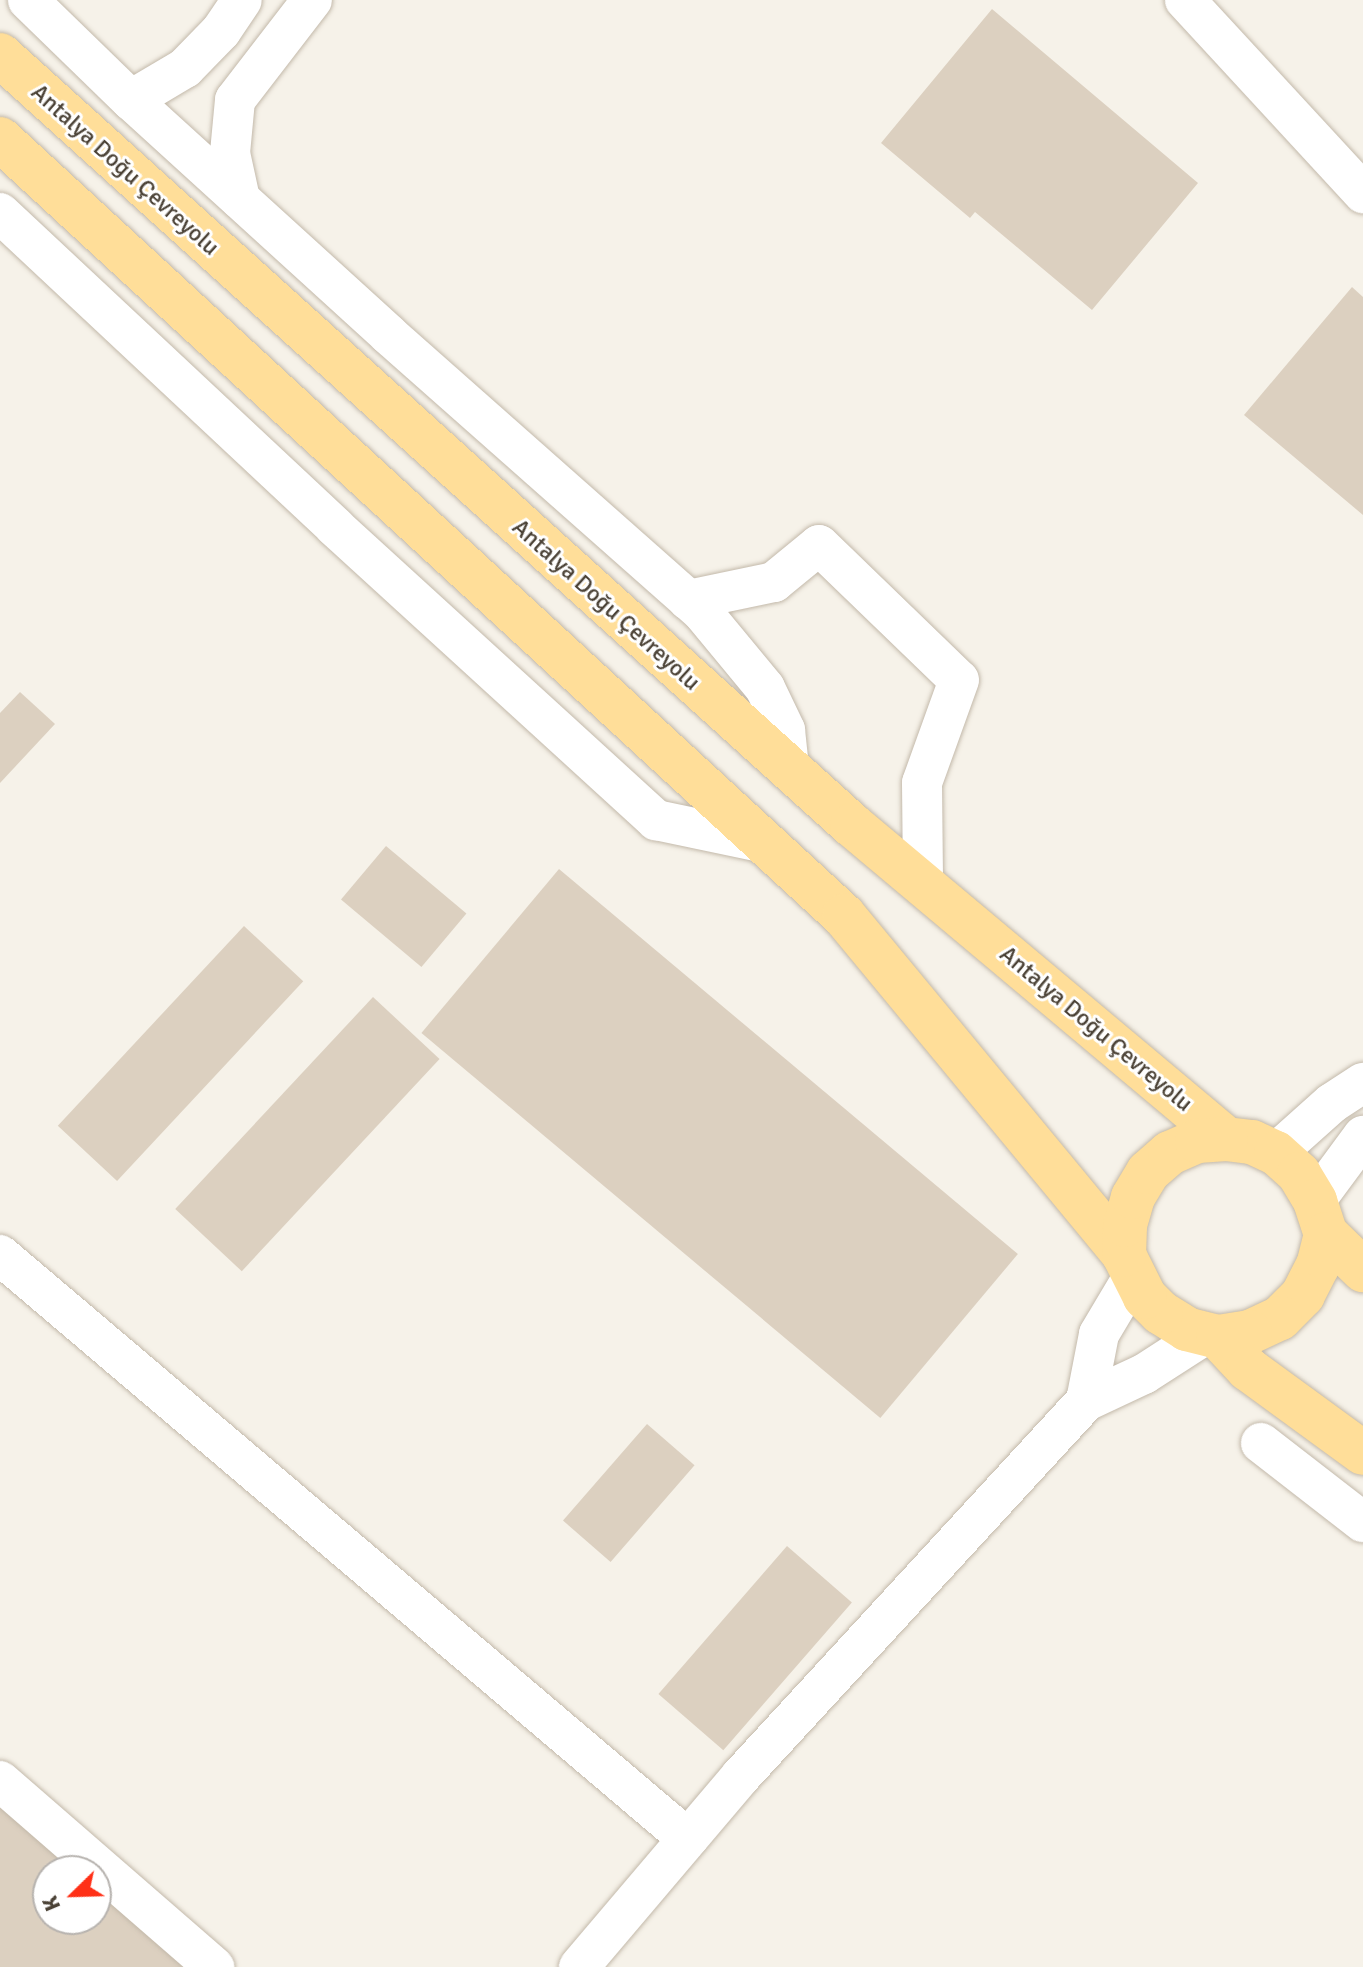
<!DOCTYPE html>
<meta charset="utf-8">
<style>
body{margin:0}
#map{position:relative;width:1363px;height:1967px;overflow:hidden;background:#f6f2e9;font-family:Signika,sans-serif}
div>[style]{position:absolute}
.building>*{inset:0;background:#dcd0c0;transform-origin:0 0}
.roads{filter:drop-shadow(0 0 2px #c3b9aa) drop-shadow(0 0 2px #c3b9aa)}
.minor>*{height:40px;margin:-20px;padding:0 20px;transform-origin:20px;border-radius:20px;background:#fff}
.major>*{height:44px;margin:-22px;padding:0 22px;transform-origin:22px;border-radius:22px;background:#ffde99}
span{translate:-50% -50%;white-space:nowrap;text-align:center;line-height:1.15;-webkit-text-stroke:6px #fff;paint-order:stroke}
.street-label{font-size:24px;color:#4b4236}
.north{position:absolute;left:32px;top:1855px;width:80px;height:80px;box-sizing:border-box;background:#fff;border:2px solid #b7b3af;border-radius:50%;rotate:247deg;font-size:22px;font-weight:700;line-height:32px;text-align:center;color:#4b4236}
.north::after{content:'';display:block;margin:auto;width:28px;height:36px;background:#ff3017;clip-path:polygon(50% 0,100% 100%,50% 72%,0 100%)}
</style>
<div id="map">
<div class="building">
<i style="clip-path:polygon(992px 9px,1198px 183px,1092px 310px,975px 212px,970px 218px,881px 143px)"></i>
<i style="clip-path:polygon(1352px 287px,1363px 297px,1363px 515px,1244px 415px)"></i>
<i style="clip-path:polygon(20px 692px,55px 724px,0 783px,0 713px)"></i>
<i style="left:386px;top:846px;width:105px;height:70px;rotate:40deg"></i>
<i style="left:559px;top:869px;width:599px;height:214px;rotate:40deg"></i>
<i style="left:244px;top:926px;width:81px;height:273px;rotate:43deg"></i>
<i style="left:373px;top:997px;width:91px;height:290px;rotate:43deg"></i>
<i style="left:647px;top:1424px;width:63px;height:128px;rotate:41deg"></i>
<i style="left:787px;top:1546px;width:86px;height:196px;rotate:41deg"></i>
<i style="clip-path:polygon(0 1799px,84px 1871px,48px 1871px,48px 1919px,96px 1919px,96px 1881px,197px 1967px,0 1967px)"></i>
</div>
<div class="roads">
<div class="minor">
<i style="left:28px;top:0;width:144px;rotate:44.2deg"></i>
<i style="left:131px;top:100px;width:349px;rotate:42.3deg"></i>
<i style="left:389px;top:335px;width:419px;rotate:41.5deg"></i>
<i style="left:703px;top:613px;width:97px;rotate:50.4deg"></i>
<i style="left:765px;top:688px;width:47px;rotate:64.5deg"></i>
<i style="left:785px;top:730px;width:38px;rotate:84deg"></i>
<i style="left:1185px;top:0;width:263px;rotate:47.3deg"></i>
<i style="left:131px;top:100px;width:63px;rotate:-30.7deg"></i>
<i style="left:185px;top:68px;width:52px;rotate:-45.8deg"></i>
<i style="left:221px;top:31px;width:37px;rotate:-56deg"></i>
<i style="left:240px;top:199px;width:47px;rotate:-102.3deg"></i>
<i style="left:230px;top:153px;width:53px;rotate:-84.6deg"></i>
<i style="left:235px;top:100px;width:126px;rotate:-52.4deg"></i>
<i style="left:0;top:213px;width:459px;rotate:43.1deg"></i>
<i style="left:335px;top:527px;width:435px;rotate:42.4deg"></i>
<i style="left:656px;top:820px;width:111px;rotate:11.9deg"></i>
<i style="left:688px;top:600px;width:88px;rotate:-11.8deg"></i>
<i style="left:774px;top:582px;width:58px;rotate:-39.4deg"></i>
<i style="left:819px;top:545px;width:194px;rotate:44deg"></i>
<i style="left:959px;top:680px;width:109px;rotate:109.8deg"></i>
<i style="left:922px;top:783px;width:101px;rotate:89.4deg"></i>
<i style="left:1276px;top:1153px;width:75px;rotate:-41.8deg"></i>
<i style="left:1332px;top:1103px;width:37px;rotate:-33deg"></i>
<i style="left:1315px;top:1201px;width:81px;rotate:-53.6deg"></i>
<i style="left:0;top:1255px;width:902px;rotate:40.33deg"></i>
<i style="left:1086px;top:1401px;width:68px;rotate:-79deg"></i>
<i style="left:1099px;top:1334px;width:66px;rotate:-59.2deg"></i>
<i style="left:1261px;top:1443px;width:129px;rotate:37.8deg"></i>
<i style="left:0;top:1781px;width:284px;rotate:41deg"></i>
<i style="left:579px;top:1967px;width:250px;rotate:-49.7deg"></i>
<i style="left:741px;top:1776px;width:510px;rotate:-47.39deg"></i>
<i style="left:1086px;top:1401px;width:64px;rotate:-25deg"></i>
<i style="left:1144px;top:1374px;width:74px;rotate:-32.8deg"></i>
</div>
<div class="major">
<i style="left:0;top:55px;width:1148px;rotate:42.11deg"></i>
<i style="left:852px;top:825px;width:488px;rotate:40deg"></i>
<i style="left:0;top:139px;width:1147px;rotate:42.63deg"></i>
<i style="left:844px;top:916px;width:440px;rotate:50.4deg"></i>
<i style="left:1226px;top:1139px;width:26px;rotate:7deg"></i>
<i style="left:1252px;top:1142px;width:26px;rotate:25deg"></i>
<i style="left:1276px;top:1153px;width:31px;rotate:42deg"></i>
<i style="left:1299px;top:1174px;width:31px;rotate:59deg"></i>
<i style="left:1315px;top:1201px;width:35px;rotate:72deg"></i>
<i style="left:1326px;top:1234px;width:32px;rotate:104deg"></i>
<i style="left:1318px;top:1265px;width:34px;rotate:117deg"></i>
<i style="left:1303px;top:1295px;width:33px;rotate:135deg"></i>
<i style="left:1280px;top:1318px;width:33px;rotate:155deg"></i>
<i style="left:1250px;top:1332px;width:32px;rotate:171deg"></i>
<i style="left:1218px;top:1337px;width:32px;rotate:-166deg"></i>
<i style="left:1187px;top:1329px;width:31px;rotate:-148deg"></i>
<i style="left:1161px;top:1313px;width:23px;rotate:-135deg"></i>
<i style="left:1145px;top:1297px;width:47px;rotate:-116.6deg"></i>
<i style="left:1124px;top:1255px;width:30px;rotate:-88deg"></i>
<i style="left:1125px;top:1225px;width:29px;rotate:-74deg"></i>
<i style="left:1133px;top:1197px;width:29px;rotate:-59deg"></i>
<i style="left:1148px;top:1172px;width:29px;rotate:-41deg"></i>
<i style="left:1170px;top:1153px;width:30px;rotate:-24deg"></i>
<i style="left:1197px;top:1141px;width:29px;rotate:-4deg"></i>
<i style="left:1326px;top:1234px;width:52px;rotate:44.2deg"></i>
<i style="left:1218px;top:1337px;width:44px;rotate:46.8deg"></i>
<i style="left:1248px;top:1369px;width:142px;rotate:36.1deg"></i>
</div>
</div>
<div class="street-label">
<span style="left:125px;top:170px;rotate:42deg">Antalya Doğu Çevreyolu</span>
<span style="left:606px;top:605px;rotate:42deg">Antalya Doğu Çevreyolu</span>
<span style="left:1096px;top:1029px;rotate:40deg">Antalya Doğu Çevreyolu</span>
</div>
<div class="north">K</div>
</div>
